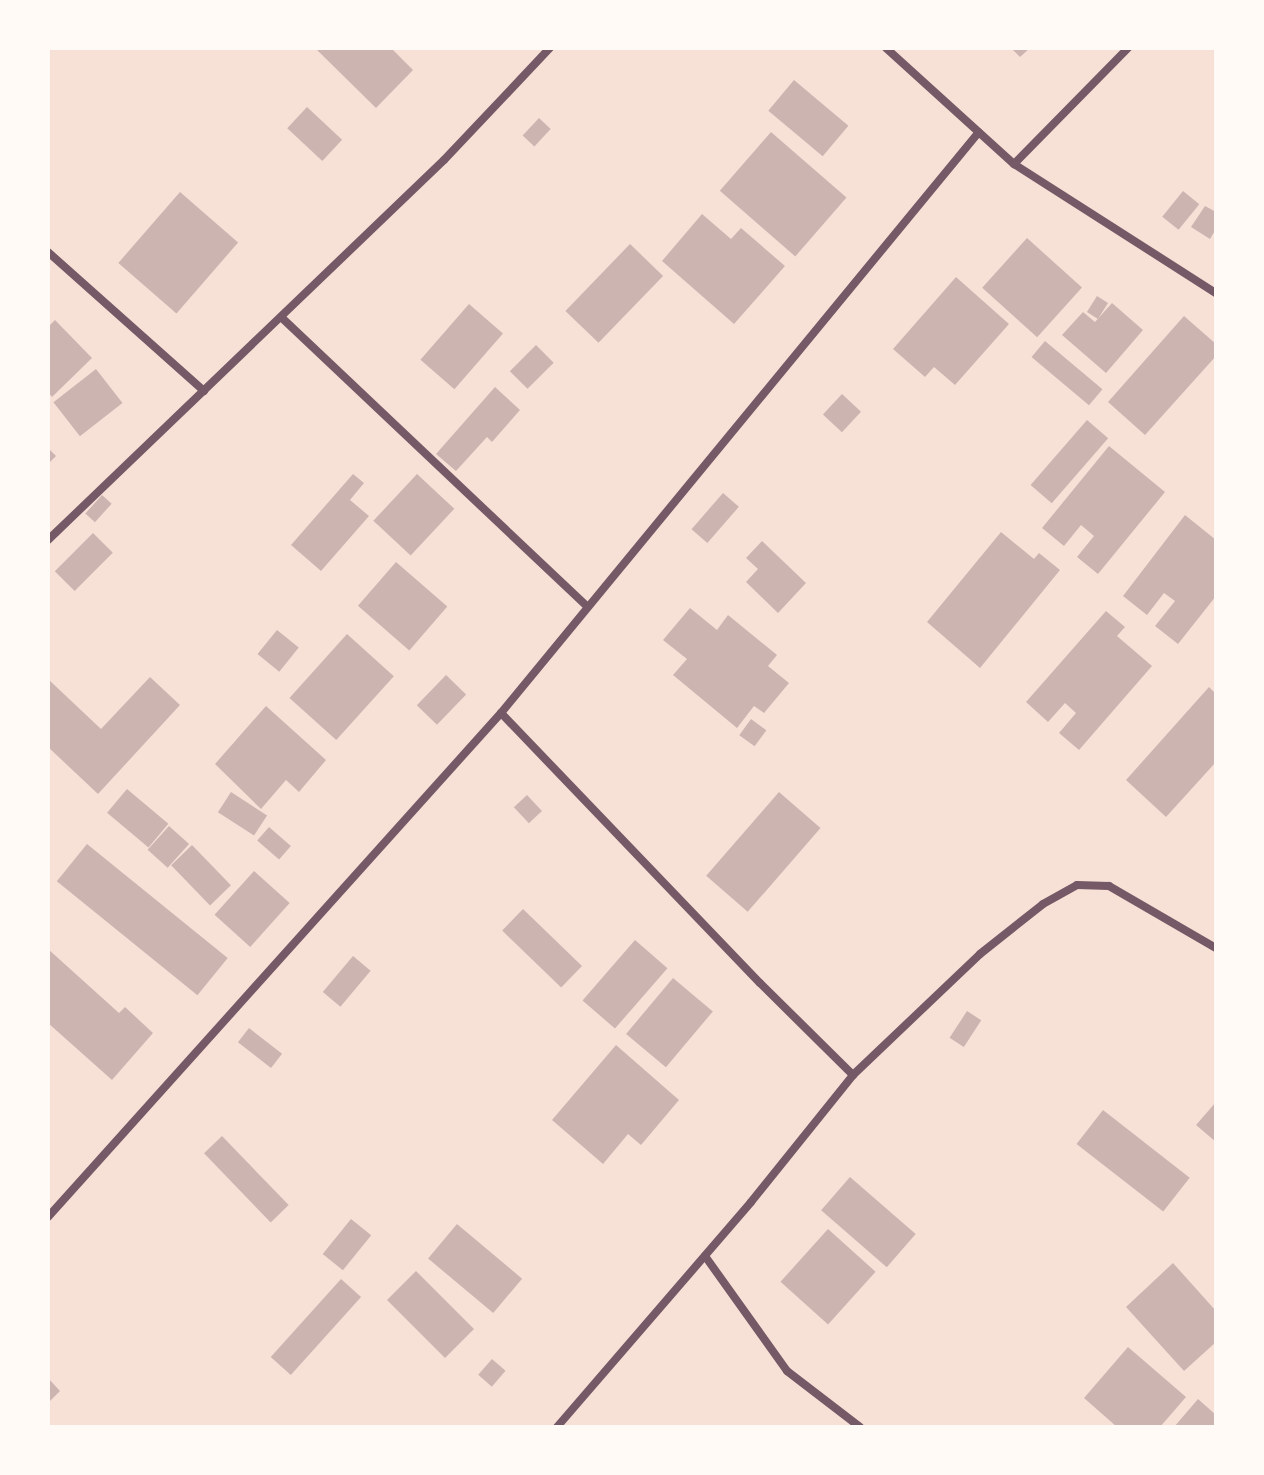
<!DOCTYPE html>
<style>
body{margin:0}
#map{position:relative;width:1264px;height:1475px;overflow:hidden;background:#f7e1d7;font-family:Rubik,sans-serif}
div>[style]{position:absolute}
.building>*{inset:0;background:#ccb4b1;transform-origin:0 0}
.minor>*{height:8px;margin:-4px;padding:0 4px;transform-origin:4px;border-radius:4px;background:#755966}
span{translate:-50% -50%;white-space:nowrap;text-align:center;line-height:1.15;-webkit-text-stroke:6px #fffaf5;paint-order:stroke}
.frame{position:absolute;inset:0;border:50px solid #fffaf5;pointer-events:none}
</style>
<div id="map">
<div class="building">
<i style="clip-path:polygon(315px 48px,391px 48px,413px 70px,376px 108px)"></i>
<i style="clip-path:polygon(1011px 48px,1030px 48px,1020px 57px)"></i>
<i style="left:794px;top:80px;width:71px;height:40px;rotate:40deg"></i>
<i style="left:307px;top:107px;width:48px;height:29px;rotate:43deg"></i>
<i style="left:539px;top:118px;width:16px;height:24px;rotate:43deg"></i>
<i style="left:771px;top:132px;width:100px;height:78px;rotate:41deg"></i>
<i style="left:1183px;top:191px;width:21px;height:33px;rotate:39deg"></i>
<i style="left:180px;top:192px;width:77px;height:94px;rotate:41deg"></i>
<i style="clip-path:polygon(1205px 206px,1216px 212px,1216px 229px,1210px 239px,1191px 227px)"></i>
<i style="clip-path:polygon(702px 214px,731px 239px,741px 228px,785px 266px,734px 324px,662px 261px)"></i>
<i style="left:1027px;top:238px;width:74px;height:67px;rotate:42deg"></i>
<i style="left:630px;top:244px;width:46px;height:93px;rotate:44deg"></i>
<i style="clip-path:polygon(956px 277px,1009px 324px,955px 385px,934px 367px,925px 377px,893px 349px)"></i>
<i style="left:1097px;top:296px;width:13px;height:19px;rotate:32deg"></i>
<i style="clip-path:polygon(1112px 303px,1143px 330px,1106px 373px,1062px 335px,1083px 312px,1095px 322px)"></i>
<i style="left:469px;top:304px;width:45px;height:74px;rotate:41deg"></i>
<i style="clip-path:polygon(1184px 316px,1216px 344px,1216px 356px,1145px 435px,1108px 402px)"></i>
<i style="clip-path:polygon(55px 320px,92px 358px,52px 397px,48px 392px,48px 327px)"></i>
<i style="left:1045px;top:341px;width:75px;height:21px;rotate:40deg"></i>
<i style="left:536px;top:345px;width:25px;height:37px;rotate:45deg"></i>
<i style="left:96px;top:369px;width:43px;height:54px;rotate:52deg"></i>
<i style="clip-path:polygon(495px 387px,520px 410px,492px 442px,487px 437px,456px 471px,436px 454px)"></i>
<i style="left:842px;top:394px;width:26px;height:28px;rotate:43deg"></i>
<i style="left:1087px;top:420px;width:28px;height:86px;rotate:41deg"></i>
<i style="clip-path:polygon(1109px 446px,1165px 492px,1098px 574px,1077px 557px,1094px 536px,1081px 525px,1064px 546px,1042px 528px)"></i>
<i style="clip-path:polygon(48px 448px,56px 456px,48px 464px)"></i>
<i style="clip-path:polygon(353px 474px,364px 483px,350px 500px,369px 516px,321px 571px,291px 545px)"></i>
<i style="left:417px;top:474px;width:51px;height:64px;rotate:43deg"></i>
<i style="left:723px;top:493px;width:21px;height:48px;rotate:41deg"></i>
<i style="left:102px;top:495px;width:13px;height:25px;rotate:42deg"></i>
<i style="clip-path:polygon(1185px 515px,1216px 540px,1216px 596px,1178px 644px,1155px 626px,1175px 601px,1164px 593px,1147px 615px,1123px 596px)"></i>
<i style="clip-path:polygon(1001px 532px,1034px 559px,1039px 553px,1060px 570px,980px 668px,927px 622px)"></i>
<i style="left:93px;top:533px;width:28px;height:54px;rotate:45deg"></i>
<i style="clip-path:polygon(762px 541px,806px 583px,778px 613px,746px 582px,758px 569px,746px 558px)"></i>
<i style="left:396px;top:562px;width:68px;height:58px;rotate:41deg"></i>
<i style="clip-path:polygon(690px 608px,717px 630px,728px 615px,777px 655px,768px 666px,789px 683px,764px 713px,754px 706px,737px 728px,673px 675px,687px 659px,663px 640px)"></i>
<i style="clip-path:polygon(1106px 611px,1125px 627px,1117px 636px,1152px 666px,1079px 750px,1059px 733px,1076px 713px,1065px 703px,1048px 722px,1026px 702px)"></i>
<i style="left:277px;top:630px;width:28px;height:31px;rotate:39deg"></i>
<i style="left:347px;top:634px;width:63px;height:86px;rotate:42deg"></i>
<i style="left:446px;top:675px;width:28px;height:42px;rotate:44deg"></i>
<i style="clip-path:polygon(150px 677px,180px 705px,98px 794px,48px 747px,48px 679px,101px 729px)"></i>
<i style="clip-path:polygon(1209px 687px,1216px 694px,1216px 762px,1166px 817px,1126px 780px)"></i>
<i style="clip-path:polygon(266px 706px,326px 760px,299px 792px,286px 780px,261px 809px,215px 764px)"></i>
<i style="left:751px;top:719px;width:19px;height:20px;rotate:36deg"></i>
<i style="left:127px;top:789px;width:54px;height:31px;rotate:40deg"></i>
<i style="left:231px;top:792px;width:43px;height:24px;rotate:33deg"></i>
<i style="left:779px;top:792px;width:55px;height:111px;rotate:41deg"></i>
<i style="left:527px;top:795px;width:22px;height:18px;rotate:47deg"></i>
<i style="left:169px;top:826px;width:27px;height:32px;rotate:42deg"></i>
<i style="left:269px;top:827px;width:29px;height:18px;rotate:41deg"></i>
<i style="left:87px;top:844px;width:181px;height:48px;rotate:39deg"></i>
<i style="left:192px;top:845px;width:56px;height:29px;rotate:46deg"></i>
<i style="left:254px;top:871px;width:48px;height:59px;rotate:42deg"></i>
<i style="left:523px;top:909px;width:82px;height:30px;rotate:44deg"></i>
<i style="left:635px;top:940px;width:43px;height:80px;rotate:41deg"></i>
<i style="clip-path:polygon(48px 949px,119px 1013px,125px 1007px,153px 1033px,112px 1080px,48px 1023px)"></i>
<i style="left:353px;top:956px;width:23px;height:47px;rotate:40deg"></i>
<i style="left:673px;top:978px;width:52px;height:73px;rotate:40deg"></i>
<i style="left:967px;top:1011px;width:17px;height:32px;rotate:33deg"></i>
<i style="left:249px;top:1028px;width:42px;height:18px;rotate:38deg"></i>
<i style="clip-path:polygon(616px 1045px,679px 1100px,641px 1145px,628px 1134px,603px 1164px,552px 1120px)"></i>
<i style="clip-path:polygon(1216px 1102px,1216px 1142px,1196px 1125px)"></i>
<i style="left:1103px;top:1110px;width:110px;height:43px;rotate:38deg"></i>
<i style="left:222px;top:1136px;width:96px;height:25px;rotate:46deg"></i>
<i style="left:850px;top:1177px;width:87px;height:44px;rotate:41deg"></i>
<i style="left:351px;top:1219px;width:26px;height:45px;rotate:39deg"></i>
<i style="left:457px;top:1224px;width:85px;height:45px;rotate:40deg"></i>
<i style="left:828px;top:1229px;width:64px;height:71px;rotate:42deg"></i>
<i style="clip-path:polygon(1173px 1263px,1216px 1311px,1216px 1342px,1184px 1371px,1126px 1307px)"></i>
<i style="left:416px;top:1271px;width:82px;height:41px;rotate:45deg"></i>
<i style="left:341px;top:1279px;width:27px;height:105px;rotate:42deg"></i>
<i style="clip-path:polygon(1128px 1347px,1186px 1397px,1160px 1427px,1117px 1427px,1084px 1398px)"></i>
<i style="left:492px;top:1359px;width:18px;height:21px;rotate:41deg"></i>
<i style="clip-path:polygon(48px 1378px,60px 1391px,48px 1403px)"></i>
<i style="clip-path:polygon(1198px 1399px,1216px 1415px,1216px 1427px,1174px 1427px)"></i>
</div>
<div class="minor">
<i style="left:886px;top:48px;width:173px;rotate:42.2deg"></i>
<i style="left:1014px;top:164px;width:240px;rotate:32.6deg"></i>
<i style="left:1014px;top:164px;width:163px;rotate:-45.5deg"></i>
<i style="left:48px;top:252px;width:209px;rotate:41.7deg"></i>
<i style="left:281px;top:317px;width:422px;rotate:43.4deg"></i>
<i style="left:48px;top:540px;width:549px;rotate:-43.82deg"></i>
<i style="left:444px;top:160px;width:154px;rotate:-46.6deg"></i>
<i style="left:501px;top:713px;width:374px;rotate:46.2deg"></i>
<i style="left:760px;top:983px;width:131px;rotate:44.7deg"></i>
<i style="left:48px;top:1217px;width:678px;rotate:-48.05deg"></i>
<i style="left:501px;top:713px;width:752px;rotate:-50.56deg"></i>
<i style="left:705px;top:1256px;width:141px;rotate:54.5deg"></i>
<i style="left:787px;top:1371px;width:92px;rotate:37.5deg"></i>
<i style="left:557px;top:1427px;width:297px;rotate:-49.2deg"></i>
<i style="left:751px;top:1202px;width:163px;rotate:-51.2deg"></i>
<i style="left:853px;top:1075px;width:175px;rotate:-43.6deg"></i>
<i style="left:980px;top:954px;width:80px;rotate:-38.4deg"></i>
<i style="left:1043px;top:904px;width:39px;rotate:-29deg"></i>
<i style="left:1077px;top:885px;width:32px;rotate:2deg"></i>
<i style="left:1109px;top:886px;width:124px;rotate:30.1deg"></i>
</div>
<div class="frame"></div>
</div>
